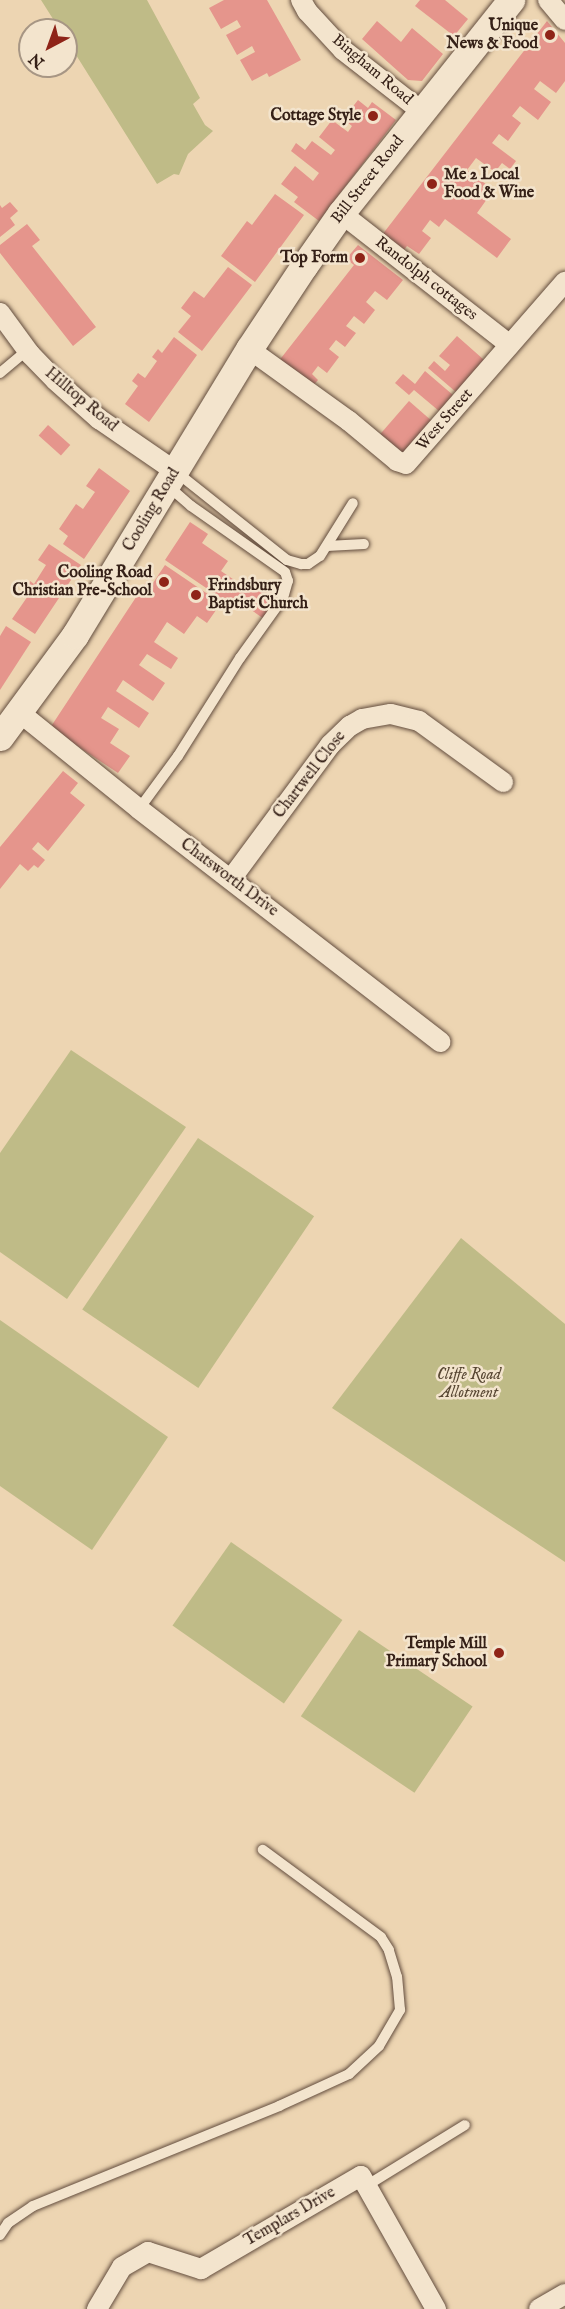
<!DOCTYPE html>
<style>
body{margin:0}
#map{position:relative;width:565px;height:2309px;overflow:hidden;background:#edd5b2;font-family:"IM FELL English",serif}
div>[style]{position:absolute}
.green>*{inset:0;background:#bfbb87;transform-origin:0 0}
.building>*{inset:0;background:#e5958c;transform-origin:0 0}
.roads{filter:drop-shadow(0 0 2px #634d3e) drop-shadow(0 0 2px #634d3e)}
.service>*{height:10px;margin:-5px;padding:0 5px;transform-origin:5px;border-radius:5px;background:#f3e4cd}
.minor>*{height:20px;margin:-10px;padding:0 10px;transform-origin:10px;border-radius:10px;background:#f3e4cd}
.secondary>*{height:27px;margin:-13.5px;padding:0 13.5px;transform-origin:13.5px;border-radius:13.5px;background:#f3e4cd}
.dots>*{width:16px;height:16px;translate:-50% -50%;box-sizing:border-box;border:3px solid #f3e4cd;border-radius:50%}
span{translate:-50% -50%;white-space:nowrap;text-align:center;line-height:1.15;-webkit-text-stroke:5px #f3e4cd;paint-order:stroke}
.poi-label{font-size:16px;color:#352017;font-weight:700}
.right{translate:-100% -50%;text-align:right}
.left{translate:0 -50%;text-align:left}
.street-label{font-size:16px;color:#352017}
.park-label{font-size:16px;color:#584733;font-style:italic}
.north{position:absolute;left:18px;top:18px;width:60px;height:60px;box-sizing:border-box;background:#f3e4cd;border:2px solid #a79684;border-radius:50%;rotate:221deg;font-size:16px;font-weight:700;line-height:24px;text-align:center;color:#352017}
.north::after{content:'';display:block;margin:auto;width:21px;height:27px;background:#8f2418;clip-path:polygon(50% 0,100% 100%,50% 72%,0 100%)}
</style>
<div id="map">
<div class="green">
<i style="clip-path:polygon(41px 0,147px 0,200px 98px,193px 104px,205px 125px,213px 131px,188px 154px,179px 175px,174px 174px,157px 184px,66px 39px,66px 30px,60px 30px)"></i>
<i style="clip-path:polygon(71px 1050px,186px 1127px,67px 1299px,0 1252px,0 1153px)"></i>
<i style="left:198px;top:1138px;width:140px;height:207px;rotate:34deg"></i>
<i style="clip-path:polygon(461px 1238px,565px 1324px,565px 1562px,332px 1408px)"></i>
<i style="clip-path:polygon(0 1320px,168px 1437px,92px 1550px,0 1486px)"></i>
<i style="left:231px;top:1542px;width:136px;height:102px;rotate:35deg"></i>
<i style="left:359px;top:1630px;width:137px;height:104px;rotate:34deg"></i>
</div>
<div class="building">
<i style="clip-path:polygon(224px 0,267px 0,301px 60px,269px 77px,267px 73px,252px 81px,240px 60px,255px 52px,252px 46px,237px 55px,226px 35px,241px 27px,237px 20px,221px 29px,209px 8px)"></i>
<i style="clip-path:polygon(420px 0,445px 0,468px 19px,454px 36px,415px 6px)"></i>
<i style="clip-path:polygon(377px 21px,401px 42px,412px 28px,443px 54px,422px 81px,408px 80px,362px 39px)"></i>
<i style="clip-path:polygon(547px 21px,565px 43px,565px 81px,556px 93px,540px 81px,534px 89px,551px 102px,538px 120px,520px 106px,512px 116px,521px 123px,508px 141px,499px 134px,492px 143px,516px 161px,510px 169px,502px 163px,495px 172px,476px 158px,467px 170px,487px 185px,481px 194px,487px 199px,477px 213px,511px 239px,497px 258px,445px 219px,439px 227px,430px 220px,422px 231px,431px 238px,419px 254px,407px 246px,403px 251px,382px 235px)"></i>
<i style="clip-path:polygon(358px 100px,368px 108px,372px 102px,396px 120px,319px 221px,294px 202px,298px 197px,281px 184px,295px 166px,313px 181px,319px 173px,291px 151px,296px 143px,305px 150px,312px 141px,331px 155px,335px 150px,319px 137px,332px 120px,348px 132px,352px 126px,343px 119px)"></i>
<i style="clip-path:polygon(275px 194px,304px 215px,255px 282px,221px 256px,247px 221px,252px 225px)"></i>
<i style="clip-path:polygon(10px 202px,18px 211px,10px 218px,15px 225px,0 237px,0 205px,2px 208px)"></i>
<i style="clip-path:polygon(27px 224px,40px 240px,32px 246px,96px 327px,73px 346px,0 253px,0 245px)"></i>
<i style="clip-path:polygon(358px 245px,403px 280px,387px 300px,375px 291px,366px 302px,375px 310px,364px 324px,354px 316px,346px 326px,356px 333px,345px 347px,336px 340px,329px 349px,339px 357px,327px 373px,318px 366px,312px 374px,318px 380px,311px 388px,278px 362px,354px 265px,346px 259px)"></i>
<i style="clip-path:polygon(228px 267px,252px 285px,202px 351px,178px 332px,191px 316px,181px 308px,194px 291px,204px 298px)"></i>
<i style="clip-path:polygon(457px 336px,492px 367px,464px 399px,428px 368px,434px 361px,445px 371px,450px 365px,439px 356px)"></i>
<i style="clip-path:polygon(174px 337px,197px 355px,149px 422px,125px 404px,138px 386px,132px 381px,138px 373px,145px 378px,157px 361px,152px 357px,158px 349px,162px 353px)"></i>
<i style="clip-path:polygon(425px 371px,453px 395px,439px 411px,414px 390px,409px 395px,395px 383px,403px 374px,415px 384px)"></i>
<i style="left:409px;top:401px;width:30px;height:50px;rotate:41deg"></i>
<i style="left:48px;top:425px;width:30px;height:14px;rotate:42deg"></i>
<i style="clip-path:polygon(99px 468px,130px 491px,84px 559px,63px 544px,68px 536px,59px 529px,76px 504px,83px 509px,95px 492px,86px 486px)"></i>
<i style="clip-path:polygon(190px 522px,208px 534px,202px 543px,228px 561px,221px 571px,252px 592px,259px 583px,282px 599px,267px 621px,244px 605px,240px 611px,165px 560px)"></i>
<i style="clip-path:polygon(49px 544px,81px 565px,35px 634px,12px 619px,30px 593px,24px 589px,30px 581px,34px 584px,46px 565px,38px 560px)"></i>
<i style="clip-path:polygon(165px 565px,221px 603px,207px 623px,197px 616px,184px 634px,167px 622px,154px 642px,178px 658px,171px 669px,147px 654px,139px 665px,165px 683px,153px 701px,123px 680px,116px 691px,149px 713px,139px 728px,108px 707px,101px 718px,119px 729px,110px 743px,130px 756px,118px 773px,50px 728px,146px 582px,151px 586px)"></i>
<i style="clip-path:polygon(6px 626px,31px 642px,0 690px,0 636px)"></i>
<i style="clip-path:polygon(63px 771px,78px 783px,70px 793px,85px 805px,48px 851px,38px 842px,32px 849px,45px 860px,38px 868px,34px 865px,28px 871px,20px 864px,0 889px,0 847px)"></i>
</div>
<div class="roads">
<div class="service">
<i style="left:0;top:373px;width:35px;rotate:-40deg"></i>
<i style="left:175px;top:471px;width:143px;rotate:38.5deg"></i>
<i style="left:287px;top:560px;width:15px;rotate:16deg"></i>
<i style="left:301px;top:564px;width:7px"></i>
<i style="left:308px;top:564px;width:14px;rotate:-34deg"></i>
<i style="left:320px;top:556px;width:62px;rotate:-58.1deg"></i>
<i style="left:327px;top:546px;width:37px;rotate:-3deg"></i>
<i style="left:139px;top:809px;width:66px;rotate:-53.7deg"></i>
<i style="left:178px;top:756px;width:116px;rotate:-57.7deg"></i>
<i style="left:240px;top:658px;width:74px;rotate:-54.4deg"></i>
<i style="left:283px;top:598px;width:18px;rotate:-74deg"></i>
<i style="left:288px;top:581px;width:9px;rotate:-108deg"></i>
<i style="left:285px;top:572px;width:115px;rotate:-144.9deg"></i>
<i style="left:191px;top:506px;width:30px;rotate:-139deg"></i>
<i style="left:366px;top:2186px;width:116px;rotate:-31.6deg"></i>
<i style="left:0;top:2235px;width:14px;rotate:-56deg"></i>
<i style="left:8px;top:2223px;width:30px;rotate:-34deg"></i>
<i style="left:33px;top:2206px;width:266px;rotate:-22.1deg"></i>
<i style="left:279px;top:2106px;width:77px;rotate:-24.6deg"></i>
<i style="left:349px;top:2074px;width:41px;rotate:-43deg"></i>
<i style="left:379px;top:2046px;width:42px;rotate:-59.7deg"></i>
<i style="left:400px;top:2010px;width:33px;rotate:-95deg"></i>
<i style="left:397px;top:1977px;width:28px;rotate:-107deg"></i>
<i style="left:389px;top:1950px;width:15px;rotate:-122deg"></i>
<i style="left:381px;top:1937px;width:147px;rotate:-143.6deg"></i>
</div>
<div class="minor">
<i style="left:301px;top:0;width:13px;rotate:61deg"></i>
<i style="left:307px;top:11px;width:53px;rotate:47.3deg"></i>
<i style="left:343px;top:50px;width:99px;rotate:38deg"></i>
<i style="left:548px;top:0;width:26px;rotate:50deg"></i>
<i style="left:341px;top:213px;width:214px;rotate:38deg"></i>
<i style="left:0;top:313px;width:51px;rotate:53.8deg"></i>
<i style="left:30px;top:354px;width:36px;rotate:46deg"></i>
<i style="left:55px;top:380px;width:59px;rotate:41.6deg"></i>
<i style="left:99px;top:419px;width:92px;rotate:34.4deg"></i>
<i style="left:249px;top:349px;width:123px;rotate:35.8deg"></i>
<i style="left:349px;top:421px;width:62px;rotate:39.8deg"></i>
<i style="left:397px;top:461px;width:9px;rotate:18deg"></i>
<i style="left:406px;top:464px;width:242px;rotate:-48.9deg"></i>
<i style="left:19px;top:712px;width:154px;rotate:38.9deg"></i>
<i style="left:139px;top:809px;width:381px;rotate:37.7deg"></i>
<i style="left:231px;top:879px;width:167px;rotate:-53.5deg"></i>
<i style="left:330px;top:745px;width:28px;rotate:-44deg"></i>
<i style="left:350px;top:726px;width:14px;rotate:-30deg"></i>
<i style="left:362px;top:719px;width:29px;rotate:-10deg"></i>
<i style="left:391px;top:714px;width:29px;rotate:14deg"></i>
<i style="left:419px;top:721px;width:104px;rotate:36deg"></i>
<i style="left:97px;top:2309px;width:49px;rotate:-59.2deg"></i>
<i style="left:122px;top:2267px;width:30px;rotate:-30deg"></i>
<i style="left:148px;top:2252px;width:56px;rotate:17.8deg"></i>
<i style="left:201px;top:2269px;width:185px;rotate:-30.2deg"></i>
<i style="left:361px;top:2176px;width:153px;rotate:60.6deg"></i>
<i style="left:539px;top:2309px;width:30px;rotate:-30deg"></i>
</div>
<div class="secondary">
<i style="left:0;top:737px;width:127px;rotate:-53.7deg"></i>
<i style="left:75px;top:635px;width:335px;rotate:-58.7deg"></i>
<i style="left:249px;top:349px;width:100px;rotate:-56.5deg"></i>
<i style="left:304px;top:266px;width:65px;rotate:-55.1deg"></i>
<i style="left:341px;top:213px;width:273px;rotate:-51.4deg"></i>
</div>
</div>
<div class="dots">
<i style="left:550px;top:35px;background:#8f2418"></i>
<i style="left:373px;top:116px;background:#8f2418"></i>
<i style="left:432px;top:184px;background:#8f2418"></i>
<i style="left:360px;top:258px;background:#8f2418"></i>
<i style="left:164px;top:582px;background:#8f2418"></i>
<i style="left:196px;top:595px;background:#8f2418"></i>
<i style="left:499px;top:1653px;background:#8f2418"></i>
</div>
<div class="poi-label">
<span class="right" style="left:538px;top:35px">Unique<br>News &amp; Food</span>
<span class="right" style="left:361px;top:116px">Cottage Style</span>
<span class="left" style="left:444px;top:184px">Me 2 Local<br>Food &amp; Wine</span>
<span class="right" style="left:348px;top:258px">Top Form</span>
<span class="right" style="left:152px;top:582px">Cooling Road<br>Christian Pre-School</span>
<span class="left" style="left:208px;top:595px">Frindsbury<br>Baptist Church</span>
<span class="right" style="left:487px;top:1653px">Temple Mill<br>Primary School</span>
</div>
<div class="street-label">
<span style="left:372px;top:70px;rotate:40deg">Bingham Road</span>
<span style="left:368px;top:180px;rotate:-52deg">Bill Street Road</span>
<span style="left:426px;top:279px;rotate:38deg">Randolph cottages</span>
<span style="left:81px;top:400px;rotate:40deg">Hilltop Road</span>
<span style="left:445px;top:420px;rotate:-49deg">West Street</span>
<span style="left:152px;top:510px;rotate:-59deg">Cooling Road</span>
<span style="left:310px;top:775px;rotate:-52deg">Chartwell Close</span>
<span style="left:229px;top:878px;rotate:37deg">Chatsworth Drive</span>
<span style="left:290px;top:2217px;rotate:-30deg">Templars Drive</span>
</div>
<div class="park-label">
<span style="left:469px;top:1384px">Cliffe Road<br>Allotment</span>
</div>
<div class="north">N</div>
</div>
